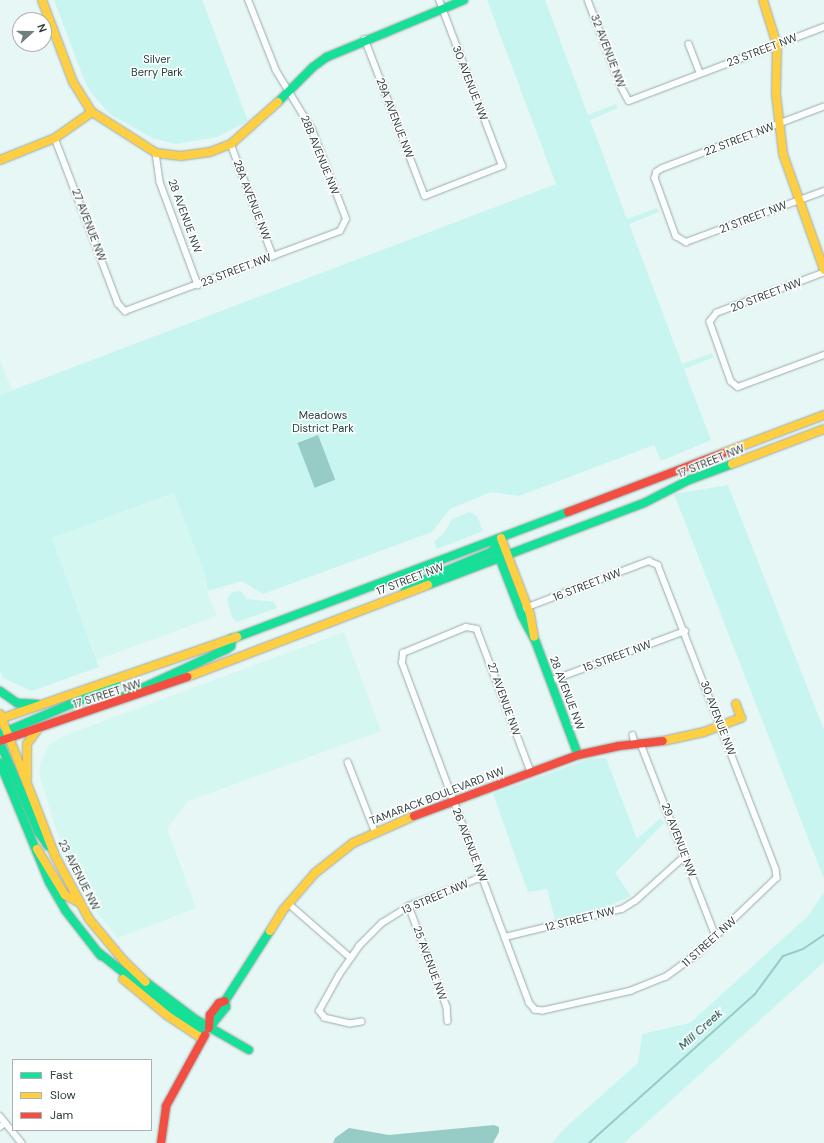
<!DOCTYPE html>
<style>
body{margin:0}
#map{position:relative;width:824px;height:1143px;overflow:hidden;background:#e7f7f5;font-family:"DM Sans",sans-serif}
div>[style]{position:absolute}
.built>*{inset:0;background:#d5f7f2}
.green>*{inset:0;background:#c8f5f0}
.water>*{inset:0;background:#96ccc5;transform-origin:0 0}
.stream>*{height:2px;margin:-1px;padding:0 1px;transform-origin:1px;border-radius:1px;background:#96ccc5}
.roads{filter:drop-shadow(0 0 1px #9caaa8) drop-shadow(0 0 1px #9caaa8)}
.street>*{height:5.5px;margin:-2.75px;padding:0 2.75px;transform-origin:2.75px;border-radius:2.75px;background:#fbfefe}
.fast>*{height:8px;margin:-4px;padding:0 4px;transform-origin:4px;border-radius:4px;background:#16e098}
.slow>*{height:8px;margin:-4px;padding:0 4px;transform-origin:4px;border-radius:4px;background:#ffcf43}
.jam>*{height:8px;margin:-4px;padding:0 4px;transform-origin:4px;border-radius:4px;background:#f24e42}
span{translate:-50% -50%;white-space:nowrap;text-align:center;line-height:1.15;-webkit-text-stroke:3px #fff;paint-order:stroke}
.street-label{font-size:11px;color:#2f3f3d}
.park-label{font-size:11px;color:#1a3d38}
.water-label{font-size:12px;color:#00423c;font-style:italic}
.legend{position:absolute;left:12px;top:1059px;width:140px;height:72px;box-sizing:border-box;background:#fff;border:1px solid #acb2b1;margin:0;padding:5px 7px;list-style:none;font-size:12px;color:#2f3f3d}
.legend li{display:flex;align-items:center;gap:8px;height:20px}
.legend b{width:20px;border:1px solid #acb2b1}
.north{position:absolute;left:12px;top:12px;width:40px;height:40px;box-sizing:border-box;background:#fff;border:1px solid #acb2b1;border-radius:50%;rotate:69deg;font-size:11px;font-weight:700;line-height:16px;text-align:center;color:#2f3f3d}
.north::after{content:'';display:block;margin:auto;width:14px;height:18px;background:#6f7f7d;clip-path:polygon(50% 0,100% 100%,50% 72%,0 100%)}
</style>
<div id="map">
<div class="built">
<i style="clip-path:polygon(0 360px,12px 390px,0 395px)"></i>
<i style="clip-path:polygon(175px 493px,204px 572px,205px 587px,217px 616px,97px 660px,52px 538px)"></i>
<i style="clip-path:polygon(344px 632px,381px 731px,188px 801px,167px 828px,196px 908px,118px 938px,96px 911px,71px 866px,55px 826px,39px 774px,41px 761px,49px 745px,63px 736px)"></i>
</div>
<div class="green">
<i style="clip-path:polygon(54px 0,202px 0,248px 121px,217px 137px,176px 144px,152px 138px,110px 114px,92px 94px,85px 82px)"></i>
<i style="clip-path:polygon(487px 0,545px 0,588px 115px,616px 104px,618px 108px,590px 120px,627px 219px,657px 208px,659px 212px,629px 224px,682px 364px,712px 353px,714px 357px,684px 369px,711px 440px,661px 461px,654px 445px,519px 496px,491px 492px,450px 509px,432px 532px,263px 594px,242px 581px,207px 591px,204px 572px,174px 493px,52px 538px,99px 667px,32px 691px,3px 678px,0 671px,0 395px,556px 184px)"></i>
<i style="clip-path:polygon(728px 485px,824px 730px,824px 879px,674px 494px)"></i>
<i style="clip-path:polygon(469px 512px,477px 516px,483px 531px,437px 549px,434px 542px,445px 532px,452px 519px)"></i>
<i style="clip-path:polygon(241px 591px,247px 599px,274px 602px,277px 608px,237px 622px,232px 617px,227px 599px,232px 592px)"></i>
<i style="clip-path:polygon(606px 758px,637px 839px,661px 818px,664px 823px,615px 873px,631px 896px,604px 908px,555px 919px,547px 889px,528px 892px,493px 794px,589px 759px)"></i>
<i style="clip-path:polygon(824px 892px,824px 962px,624px 1143px,552px 1143px,565px 1128px,638px 1063px,642px 1034px,690px 1023px,807px 917px)"></i>
</div>
<div class="water">
<i style="left:318px;top:435px;width:48px;height:22px;rotate:69deg"></i>
<i style="clip-path:polygon(494px 1125px,499px 1127px,499px 1132px,493px 1143px,333px 1143px,335px 1138px,349px 1128px,389px 1135px)"></i>
</div>
<div class="stream">
<i style="left:589px;top:1143px;width:223px;rotate:-41.9deg"></i>
<i style="left:755px;top:994px;width:47px;rotate:-53.6deg"></i>
<i style="left:783px;top:956px;width:21px;rotate:-19deg"></i>
<i style="left:803px;top:949px;width:25px;rotate:-34deg"></i>
</div>
<div class="roads">
<div class="street">
<i style="left:588px;top:0;width:92px;rotate:69deg"></i>
<i style="left:621px;top:86px;width:17px;rotate:62deg"></i>
<i style="left:629px;top:101px;width:209px;rotate:-20.8deg"></i>
<i style="left:365px;top:39px;width:168px;rotate:69.1deg"></i>
<i style="left:425px;top:196px;width:83px;rotate:-21.3deg"></i>
<i style="left:502px;top:166px;width:178px;rotate:-110.8deg"></i>
<i style="left:689px;top:44px;width:31px;rotate:69deg"></i>
<i style="left:824px;top:107px;width:173px;rotate:159.1deg"></i>
<i style="left:662px;top:169px;width:6px;rotate:149deg"></i>
<i style="left:657px;top:172px;width:6px;rotate:108deg"></i>
<i style="left:655px;top:178px;width:62px;rotate:70.1deg"></i>
<i style="left:676px;top:236px;width:12px;rotate:31deg"></i>
<i style="left:686px;top:242px;width:147px;rotate:-20.3deg"></i>
<i style="left:55px;top:138px;width:177px;rotate:69.1deg"></i>
<i style="left:118px;top:303px;width:11px;rotate:49deg"></i>
<i style="left:125px;top:311px;width:229px;rotate:-20.4deg"></i>
<i style="left:340px;top:231px;width:13px;rotate:-63deg"></i>
<i style="left:346px;top:219px;width:95px;rotate:-110.9deg"></i>
<i style="left:312px;top:130px;width:69px;rotate:-121.4deg"></i>
<i style="left:276px;top:71px;width:76px;rotate:-111.5deg"></i>
<i style="left:231px;top:144px;width:120px;rotate:69.4deg"></i>
<i style="left:156px;top:153px;width:29px;rotate:82deg"></i>
<i style="left:160px;top:182px;width:110px;rotate:69.7deg"></i>
<i style="left:824px;top:273px;width:114px;rotate:159.5deg"></i>
<i style="left:717px;top:313px;width:11px;rotate:128deg"></i>
<i style="left:710px;top:322px;width:63px;rotate:70.4deg"></i>
<i style="left:731px;top:381px;width:9px;rotate:41deg"></i>
<i style="left:738px;top:387px;width:92px;rotate:-20.4deg"></i>
<i style="left:525px;top:608px;width:133px;rotate:-20.8deg"></i>
<i style="left:649px;top:561px;width:10px;rotate:24deg"></i>
<i style="left:658px;top:565px;width:326px;rotate:68.8deg"></i>
<i style="left:776px;top:869px;width:9px;rotate:84deg"></i>
<i style="left:777px;top:878px;width:110px;rotate:136.1deg"></i>
<i style="left:698px;top:954px;width:39px;rotate:144deg"></i>
<i style="left:666px;top:977px;width:37px;rotate:158deg"></i>
<i style="left:632px;top:991px;width:91px;rotate:167.3deg"></i>
<i style="left:543px;top:1011px;width:8px;rotate:-173deg"></i>
<i style="left:535px;top:1010px;width:9px;rotate:-131deg"></i>
<i style="left:529px;top:1003px;width:363px;rotate:-110.5deg"></i>
<i style="left:402px;top:663px;width:10px;rotate:-84deg"></i>
<i style="left:403px;top:653px;width:68px;rotate:-22.4deg"></i>
<i style="left:466px;top:627px;width:11px;rotate:10deg"></i>
<i style="left:477px;top:629px;width:153px;rotate:69.3deg"></i>
<i style="left:550px;top:681px;width:144px;rotate:-20.3deg"></i>
<i style="left:633px;top:735px;width:9px;rotate:77deg"></i>
<i style="left:641px;top:744px;width:206px;rotate:68.7deg"></i>
<i style="left:348px;top:762px;width:74px;rotate:68.6deg"></i>
<i style="left:288px;top:903px;width:82px;rotate:41.1deg"></i>
<i style="left:409px;top:906px;width:108px;rotate:69.4deg"></i>
<i style="left:447px;top:1007px;width:14px;rotate:86deg"></i>
<i style="left:505px;top:937px;width:120px;rotate:-13.5deg"></i>
<i style="left:622px;top:909px;width:15px;rotate:-32deg"></i>
<i style="left:635px;top:901px;width:67px;rotate:-42deg"></i>
<i style="left:362px;top:1022px;width:12px;rotate:171deg"></i>
<i style="left:350px;top:1024px;width:26px;rotate:-167deg"></i>
<i style="left:325px;top:1018px;width:9px;rotate:-131deg"></i>
<i style="left:319px;top:1011px;width:41px;rotate:-60.9deg"></i>
<i style="left:339px;top:975px;width:35px;rotate:-55deg"></i>
<i style="left:359px;top:946px;width:33px;rotate:-45deg"></i>
<i style="left:382px;top:923px;width:32px;rotate:-32deg"></i>
<i style="left:409px;top:906px;width:79px;rotate:-21.7deg"></i>
<i style="left:0;top:1116px;width:35px;rotate:51deg"></i>
<i style="left:0;top:1127px;width:6px;rotate:-39deg"></i>
</div>
<div class="fast">
<i style="left:278px;top:102px;width:49px;rotate:-45deg"></i>
<i style="left:313px;top:67px;width:17px;rotate:-36deg"></i>
<i style="left:327px;top:57px;width:148px;rotate:-22.6deg"></i>
<i style="left:493px;top:541px;width:80px;rotate:68.9deg"></i>
<i style="left:522px;top:616px;width:27px;rotate:62deg"></i>
<i style="left:535px;top:640px;width:123px;rotate:69.5deg"></i>
<i style="left:428px;top:585px;width:231px;rotate:-20.8deg"></i>
<i style="left:644px;top:503px;width:51px;rotate:-27.1deg"></i>
<i style="left:689px;top:480px;width:46px;rotate:-20.4deg"></i>
<i style="left:405px;top:591px;width:11px;rotate:-38deg"></i>
<i style="left:414px;top:584px;width:83px;rotate:-22.6deg"></i>
<i style="left:491px;top:552px;width:9px;rotate:-41deg"></i>
<i style="left:237px;top:637px;width:354px;rotate:-20.7deg"></i>
<i style="left:0;top:691px;width:21px;rotate:35deg"></i>
<i style="left:17px;top:703px;width:20px;rotate:3deg"></i>
<i style="left:121px;top:698px;width:117px;rotate:-24.8deg"></i>
<i style="left:227px;top:649px;width:5px;rotate:-37deg"></i>
<i style="left:231px;top:646px;width:8px;rotate:-83deg"></i>
<i style="left:0;top:734px;width:126px;rotate:-22.9deg"></i>
<i style="left:0;top:743px;width:96px;rotate:66.6deg"></i>
<i style="left:38px;top:831px;width:18px;rotate:56deg"></i>
<i style="left:0;top:763px;width:129px;rotate:67.6deg"></i>
<i style="left:49px;top:882px;width:32px;rotate:60deg"></i>
<i style="left:65px;top:910px;width:58px;rotate:52deg"></i>
<i style="left:98px;top:952px;width:101px;rotate:38.6deg"></i>
<i style="left:177px;top:1015px;width:26px;rotate:29deg"></i>
<i style="left:200px;top:1028px;width:9px"></i>
<i style="left:209px;top:1028px;width:27px;rotate:-51deg"></i>
<i style="left:226px;top:1007px;width:6px;rotate:-99deg"></i>
<i style="left:225px;top:1001px;width:83px;rotate:-57.3deg"></i>
<i style="left:146px;top:982px;width:61px;rotate:37.1deg"></i>
<i style="left:195px;top:1019px;width:62px;rotate:29.9deg"></i>
</div>
<div class="slow">
<i style="left:42px;top:0;width:88px;rotate:69.3deg"></i>
<i style="left:73px;top:82px;width:36px;rotate:58deg"></i>
<i style="left:92px;top:112px;width:76px;rotate:32.6deg"></i>
<i style="left:156px;top:153px;width:25px;rotate:7deg"></i>
<i style="left:181px;top:156px;width:29px;rotate:-8deg"></i>
<i style="left:210px;top:152px;width:22px;rotate:-21deg"></i>
<i style="left:231px;top:144px;width:63px;rotate:-41.8deg"></i>
<i style="left:763px;top:0;width:47px;rotate:72.7deg"></i>
<i style="left:777px;top:45px;width:49px;rotate:91.2deg"></i>
<i style="left:776px;top:94px;width:60px;rotate:83.3deg"></i>
<i style="left:783px;top:154px;width:123px;rotate:70.5deg"></i>
<i style="left:0;top:160px;width:59px;rotate:-21.8deg"></i>
<i style="left:55px;top:138px;width:45px;rotate:-35.1deg"></i>
<i style="left:723px;top:453px;width:108px;rotate:-20.6deg"></i>
<i style="left:732px;top:464px;width:98px;rotate:-20.8deg"></i>
<i style="left:501px;top:538px;width:81px;rotate:69.1deg"></i>
<i style="left:530px;top:614px;width:23px;rotate:80deg"></i>
<i style="left:187px;top:677px;width:258px;rotate:-20.9deg"></i>
<i style="left:0;top:714px;width:152px;rotate:68.8deg"></i>
<i style="left:55px;top:856px;width:72px;rotate:61.6deg"></i>
<i style="left:89px;top:919px;width:55px;rotate:50.2deg"></i>
<i style="left:124px;top:961px;width:30px;rotate:44deg"></i>
<i style="left:0;top:719px;width:251px;rotate:-19.1deg"></i>
<i style="left:663px;top:741px;width:42px;rotate:-12.4deg"></i>
<i style="left:704px;top:732px;width:40px;rotate:-21deg"></i>
<i style="left:741px;top:718px;width:15px;rotate:-110deg"></i>
<i style="left:27px;top:778px;width:34px;rotate:-90deg"></i>
<i style="left:27px;top:744px;width:19px;rotate:-54deg"></i>
<i style="left:37px;top:849px;width:54px;rotate:58.7deg"></i>
<i style="left:65px;top:895px;width:15px;rotate:28deg"></i>
<i style="left:270px;top:931px;width:25px;rotate:-58deg"></i>
<i style="left:283px;top:910px;width:49px;rotate:-49.1deg"></i>
<i style="left:315px;top:873px;width:48px;rotate:-38.3deg"></i>
<i style="left:353px;top:843px;width:67px;rotate:-23.9deg"></i>
<i style="left:123px;top:979px;width:58px;rotate:39.4deg"></i>
<i style="left:168px;top:1016px;width:42px;rotate:33.3deg"></i>
</div>
<div class="jam">
<i style="left:568px;top:512px;width:166px;rotate:-20.8deg"></i>
<i style="left:0;top:741px;width:198px;rotate:-18.9deg"></i>
<i style="left:414px;top:816px;width:175px;rotate:-20.4deg"></i>
<i style="left:578px;top:755px;width:42px;rotate:-12.4deg"></i>
<i style="left:619px;top:746px;width:44px;rotate:-6.5deg"></i>
<i style="left:209px;top:1028px;width:13px;rotate:-86deg"></i>
<i style="left:210px;top:1015px;width:15px;rotate:-53deg"></i>
<i style="left:219px;top:1003px;width:6px;rotate:-18deg"></i>
<i style="left:161px;top:1143px;width:37px;rotate:-82deg"></i>
<i style="left:166px;top:1106px;width:81px;rotate:-61.2deg"></i>
</div>
</div>
<div class="street-label">
<span style="left:762px;top:50px;rotate:-21deg">23 STREET NW</span>
<span style="left:608px;top:51px;rotate:69deg">32 AVENUE NW</span>
<span style="left:470px;top:83px;rotate:69deg">30 AVENUE NW</span>
<span style="left:395px;top:118px;rotate:69deg">29A AVENUE NW</span>
<span style="left:739px;top:139px;rotate:-21deg">22 STREET NW</span>
<span style="left:320px;top:155px;rotate:68deg">28B AVENUE NW</span>
<span style="left:252px;top:200px;rotate:69deg">28A AVENUE NW</span>
<span style="left:185px;top:216px;rotate:70deg">28 AVENUE NW</span>
<span style="left:753px;top:217px;rotate:-21deg">21 STREET NW</span>
<span style="left:89px;top:225px;rotate:69deg">27 AVENUE NW</span>
<span style="left:236px;top:270px;rotate:-21deg">23 STREET NW</span>
<span style="left:766px;top:295px;rotate:-21deg">20 STREET NW</span>
<span style="left:711px;top:461px;rotate:-22deg">17 STREET NW</span>
<span style="left:410px;top:579px;rotate:-21deg">17 STREET NW</span>
<span style="left:587px;top:585px;rotate:-21deg">16 STREET NW</span>
<span style="left:617px;top:656px;rotate:-20deg">15 STREET NW</span>
<span style="left:567px;top:693px;rotate:69deg">28 AVENUE NW</span>
<span style="left:107px;top:694px;rotate:-18deg">17 STREET NW</span>
<span style="left:504px;top:699px;rotate:70deg">27 AVENUE NW</span>
<span style="left:718px;top:718px;rotate:69deg">30 AVENUE NW</span>
<span style="left:437px;top:796px;rotate:-21deg">TAMARACK BOULEVARD NW</span>
<span style="left:679px;top:840px;rotate:69deg">29 AVENUE NW</span>
<span style="left:470px;top:845px;rotate:69deg">26 AVENUE NW</span>
<span style="left:79px;top:875px;rotate:63deg">23 AVENUE NW</span>
<span style="left:435px;top:897px;rotate:-23deg">13 STREET NW</span>
<span style="left:580px;top:919px;rotate:-14deg">12 STREET NW</span>
<span style="left:709px;top:942px;rotate:-42deg">11 STREET NW</span>
<span style="left:430px;top:963px;rotate:70deg">25 AVENUE NW</span>
</div>
<div class="park-label">
<span style="left:157px;top:66px">Silver<br>Berry Park</span>
<span style="left:323px;top:422px">Meadows<br>District Park</span>
</div>
<div class="water-label">
<span style="left:701px;top:1030px;rotate:-42deg">Mill Creek</span>
</div>
<ul class="legend">
<li><b style="height:5px;background:#16e098"></b>Fast</li>
<li><b style="height:5px;background:#ffcf43"></b>Slow</li>
<li><b style="height:5px;background:#f24e42"></b>Jam</li>
</ul>
<div class="north">N</div>
</div>
